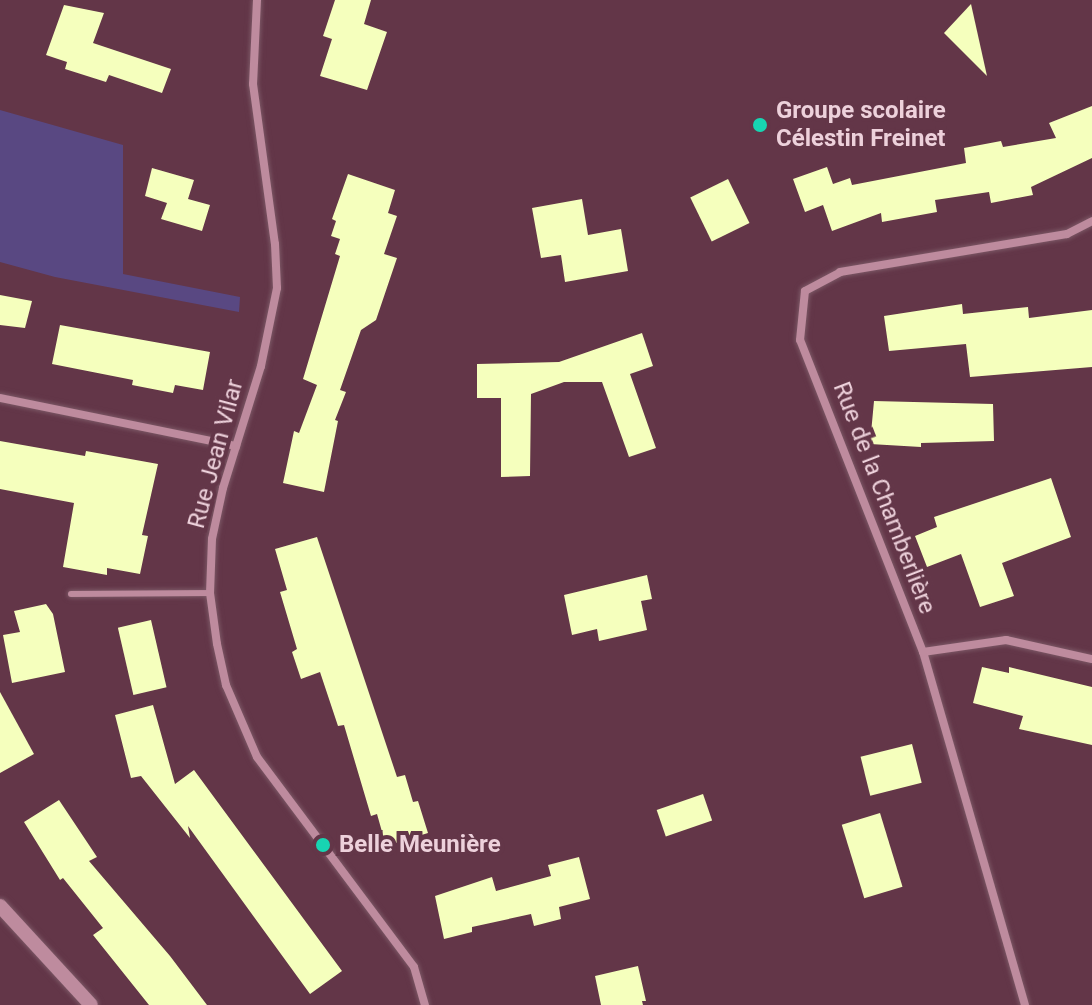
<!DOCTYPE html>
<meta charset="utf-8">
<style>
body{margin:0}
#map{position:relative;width:1092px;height:1005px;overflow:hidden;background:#633648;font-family:Roboto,sans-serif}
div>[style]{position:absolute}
.green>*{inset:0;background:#594882}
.building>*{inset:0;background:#f5ffbd;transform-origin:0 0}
.roads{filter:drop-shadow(0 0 2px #7b5765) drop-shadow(0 0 2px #7b5765)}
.service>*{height:6px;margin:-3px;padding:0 3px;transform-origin:3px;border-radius:3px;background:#be8b9e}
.minor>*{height:8px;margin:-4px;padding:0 4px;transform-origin:4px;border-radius:4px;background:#be8b9e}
.tertiary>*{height:14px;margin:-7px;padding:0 7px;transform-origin:7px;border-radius:7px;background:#be8b9e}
.dots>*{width:22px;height:22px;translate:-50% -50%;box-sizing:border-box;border:4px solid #633648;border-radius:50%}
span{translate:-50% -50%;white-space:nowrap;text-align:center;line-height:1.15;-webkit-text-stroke:8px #633648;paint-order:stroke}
.poi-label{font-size:24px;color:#edd1db;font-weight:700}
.left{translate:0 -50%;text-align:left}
.street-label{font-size:24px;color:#edd1db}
</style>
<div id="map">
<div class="green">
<i style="clip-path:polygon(0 110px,123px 145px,123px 274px,240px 297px,239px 312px,55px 277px,0 262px)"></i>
</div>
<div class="building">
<i style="clip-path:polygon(335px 0,371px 0,364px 24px,387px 32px,367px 90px,320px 76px,332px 39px,323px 36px)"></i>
<i style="clip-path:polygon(971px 4px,987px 76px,944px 33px)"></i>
<i style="clip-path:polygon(64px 5px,104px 13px,93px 43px,171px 69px,162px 93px,109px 75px,106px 82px,65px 69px,67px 62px,46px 55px)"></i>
<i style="clip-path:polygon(1092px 106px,1092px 158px,1031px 187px,1033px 195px,991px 203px,989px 192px,935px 200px,937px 212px,882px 222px,881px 213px,832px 231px,823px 205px,805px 212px,793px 179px,827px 167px,833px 184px,850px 178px,852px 185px,966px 163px,964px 148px,1001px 141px,1003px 147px,1056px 138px,1049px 123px)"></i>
<i style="clip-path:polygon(152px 168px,194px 180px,188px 199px,210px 205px,202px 231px,161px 219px,167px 203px,145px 196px)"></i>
<i style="clip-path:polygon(348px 174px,395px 190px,388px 213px,397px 216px,384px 254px,397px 258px,376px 320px,361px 330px,340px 390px,346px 392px,335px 420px,338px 421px,324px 492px,283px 483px,294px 431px,299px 433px,317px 385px,303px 379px,340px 256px,335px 254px,340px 239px,331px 236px,336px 221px,332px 219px)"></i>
<i style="left:728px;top:179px;width:49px;height:42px;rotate:64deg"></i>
<i style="clip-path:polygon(582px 199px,588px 235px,621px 229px,628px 271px,565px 282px,561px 255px,541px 258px,532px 208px)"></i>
<i style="clip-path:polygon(0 295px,32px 301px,25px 328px,0 325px)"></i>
<i style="clip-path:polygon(962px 304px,963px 314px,1028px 307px,1029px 318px,1092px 310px,1092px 367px,970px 377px,966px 344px,889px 351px,884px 316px)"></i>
<i style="clip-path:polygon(60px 325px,210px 352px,203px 390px,175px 385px,173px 393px,132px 385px,133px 380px,52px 364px)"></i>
<i style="clip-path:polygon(642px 333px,653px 366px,630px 374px,656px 448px,629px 457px,602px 382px,564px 382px,531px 394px,530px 476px,501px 477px,501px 398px,477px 398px,477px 364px,559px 362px)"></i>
<i style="clip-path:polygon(874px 401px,993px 404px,994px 441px,921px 443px,921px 447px,870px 444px)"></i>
<i style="clip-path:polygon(0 441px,85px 456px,86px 451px,158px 464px,142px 535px,148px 536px,140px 574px,107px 568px,107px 575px,63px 567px,74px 503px,0 489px)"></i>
<i style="clip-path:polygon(1051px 478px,1071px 537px,1002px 563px,1014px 596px,980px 607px,961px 554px,927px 567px,915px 536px,937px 527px,934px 517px)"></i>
<i style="clip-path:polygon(317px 537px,397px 777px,405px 775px,413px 802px,418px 801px,428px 833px,386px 846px,377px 814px,371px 816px,344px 725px,338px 726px,320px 672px,301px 679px,292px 652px,297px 649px,280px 592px,287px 590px,275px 549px)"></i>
<i style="clip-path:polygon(647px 575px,652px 599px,641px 601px,647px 630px,599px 641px,597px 629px,572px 635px,564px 595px)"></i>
<i style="clip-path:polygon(46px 604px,53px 614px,65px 672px,12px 683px,3px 635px,20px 632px,14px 611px)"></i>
<i style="left:151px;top:620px;width:69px;height:34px;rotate:77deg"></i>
<i style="clip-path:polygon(982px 667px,1009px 673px,1009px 667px,1092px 687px,1092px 745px,1019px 729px,1023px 716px,973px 703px)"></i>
<i style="clip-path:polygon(0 692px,34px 754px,0 773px)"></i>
<i style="clip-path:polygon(153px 705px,175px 784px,194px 770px,342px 971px,310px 994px,188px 826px,190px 838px,141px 776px,131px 778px,115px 715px)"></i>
<i style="left:912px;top:744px;width:40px;height:53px;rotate:76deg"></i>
<i style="left:703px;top:794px;width:28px;height:49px;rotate:71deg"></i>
<i style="clip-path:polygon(59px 800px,97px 857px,89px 861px,170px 956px,207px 1005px,149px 1005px,93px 935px,103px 928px,63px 878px,60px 880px,24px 822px)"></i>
<i style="left:880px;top:813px;width:77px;height:40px;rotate:73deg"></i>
<i style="clip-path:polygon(579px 857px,590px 899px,559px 907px,561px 919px,534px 926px,531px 914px,472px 927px,472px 932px,444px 939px,435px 896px,492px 877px,496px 891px,551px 876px,548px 865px)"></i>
<i style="clip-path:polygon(638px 966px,646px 1001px,642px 1001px,643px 1005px,601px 1005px,595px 976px)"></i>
</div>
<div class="roads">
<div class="service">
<i style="left:71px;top:594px;width:139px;rotate:-0.4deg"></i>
</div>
<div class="minor">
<i style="left:257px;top:0;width:84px;rotate:92.7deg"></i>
<i style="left:253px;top:84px;width:162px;rotate:82.2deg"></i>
<i style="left:275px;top:244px;width:44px;rotate:87.4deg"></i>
<i style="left:277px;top:288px;width:80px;rotate:101.6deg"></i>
<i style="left:261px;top:366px;width:128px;rotate:107.3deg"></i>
<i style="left:223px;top:488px;width:52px;rotate:102.2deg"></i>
<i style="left:212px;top:539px;width:54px;rotate:92.1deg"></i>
<i style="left:210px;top:593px;width:51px;rotate:82.2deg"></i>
<i style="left:217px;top:644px;width:42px;rotate:77.6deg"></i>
<i style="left:226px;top:685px;width:78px;rotate:66.7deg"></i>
<i style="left:257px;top:757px;width:262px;rotate:53.2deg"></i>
<i style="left:414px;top:967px;width:40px;rotate:74deg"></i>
<i style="left:0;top:398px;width:241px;rotate:11.5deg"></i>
<i style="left:923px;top:652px;width:84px;rotate:-8.2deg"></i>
<i style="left:1006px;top:640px;width:88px;rotate:12.5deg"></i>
<i style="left:1025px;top:1005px;width:367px;rotate:-106.1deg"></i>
<i style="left:923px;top:652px;width:335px;rotate:-111.5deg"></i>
<i style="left:800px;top:340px;width:49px;rotate:-84.2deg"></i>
<i style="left:805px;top:291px;width:40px;rotate:-28deg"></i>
<i style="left:840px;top:272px;width:230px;rotate:-9.5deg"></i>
<i style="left:1067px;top:234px;width:28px;rotate:-27deg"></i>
</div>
<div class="tertiary">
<i style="left:0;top:906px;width:134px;rotate:47.4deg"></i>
</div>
</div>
<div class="dots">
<i style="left:760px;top:125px;background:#17d5b2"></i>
<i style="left:323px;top:845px;background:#17d5b2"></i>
</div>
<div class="poi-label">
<span class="left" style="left:776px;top:125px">Groupe scolaire<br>Célestin Freinet</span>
<span class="left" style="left:339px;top:845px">Belle Meunière</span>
</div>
<div class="street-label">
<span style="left:216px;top:454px;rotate:-75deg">Rue Jean Vilar</span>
<span style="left:884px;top:498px;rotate:69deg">Rue de la Chamberlière</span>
</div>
</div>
